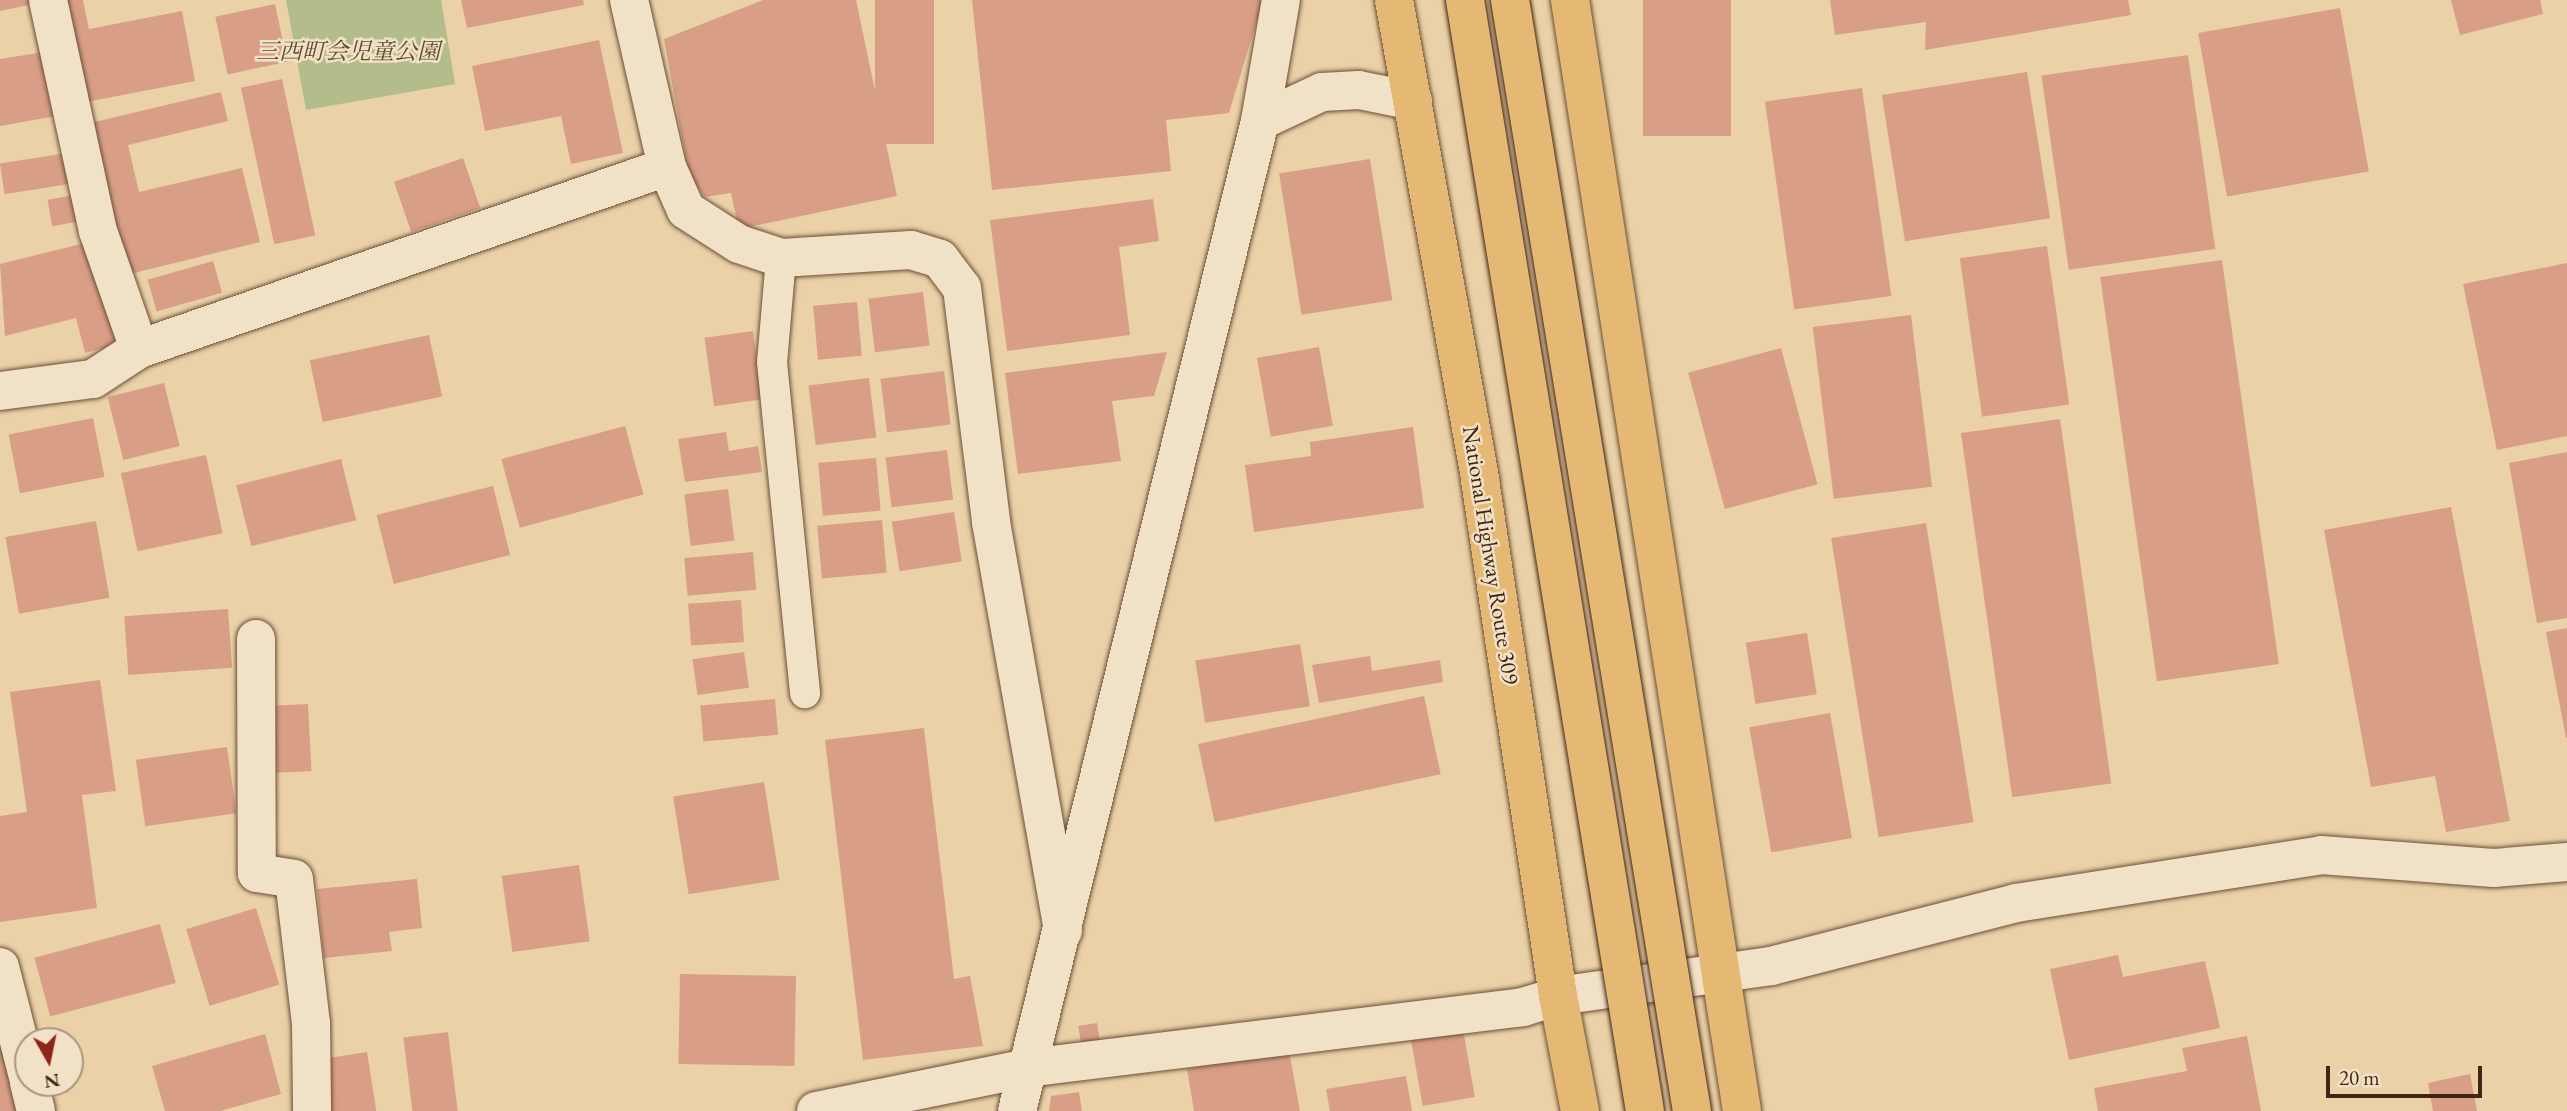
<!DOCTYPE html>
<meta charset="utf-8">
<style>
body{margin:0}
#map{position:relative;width:2567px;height:1111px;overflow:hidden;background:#ead1a7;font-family:"EB Garamond","Noto Serif JP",serif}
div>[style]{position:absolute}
.green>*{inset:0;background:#b2bd8b}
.building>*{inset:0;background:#d99f86;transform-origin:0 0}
.roads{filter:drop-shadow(0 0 2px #6c4f39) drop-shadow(0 0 2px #6c4f39)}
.lane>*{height:30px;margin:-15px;padding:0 15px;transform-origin:15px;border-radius:15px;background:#f1e1c6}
.street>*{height:38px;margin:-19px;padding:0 19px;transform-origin:19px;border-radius:19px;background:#f1e1c6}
.secondary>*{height:38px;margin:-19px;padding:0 19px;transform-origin:19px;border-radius:19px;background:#f1e1c6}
.highway>*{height:38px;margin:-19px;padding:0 19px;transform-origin:19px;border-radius:19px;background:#e5b874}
.bridges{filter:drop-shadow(0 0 2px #422414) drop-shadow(0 0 2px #422414)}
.highway-bridge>*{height:38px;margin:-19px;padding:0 19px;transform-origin:19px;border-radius:19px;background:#e5b874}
span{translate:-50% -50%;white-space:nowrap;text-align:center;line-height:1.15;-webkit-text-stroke:5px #f1e1c6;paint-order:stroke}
.park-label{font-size:23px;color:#5e4a32;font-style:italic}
.street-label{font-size:23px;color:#422414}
.north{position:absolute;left:14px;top:1027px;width:70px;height:70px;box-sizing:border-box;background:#f1e1c6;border:2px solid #ab957f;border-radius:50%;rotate:171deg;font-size:19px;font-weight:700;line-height:28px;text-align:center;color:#422414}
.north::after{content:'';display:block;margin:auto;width:24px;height:32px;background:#8f2418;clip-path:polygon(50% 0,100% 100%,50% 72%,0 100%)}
.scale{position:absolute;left:2326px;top:1066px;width:156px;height:32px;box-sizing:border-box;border:4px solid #422414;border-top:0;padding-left:9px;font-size:21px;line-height:24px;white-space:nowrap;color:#422414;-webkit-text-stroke:5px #f1e1c6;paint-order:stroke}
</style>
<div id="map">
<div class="green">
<i style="clip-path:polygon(286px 0,441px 0,455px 84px,306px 110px)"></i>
</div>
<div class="building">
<i style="clip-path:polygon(0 0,37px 0,38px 3px,0 11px)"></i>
<i style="clip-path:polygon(55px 0,83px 0,89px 29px,182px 11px,195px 81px,76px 104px)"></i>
<i style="clip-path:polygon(461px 0,583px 0,584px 5px,467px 28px)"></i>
<i style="clip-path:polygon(763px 0,856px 0,897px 196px,744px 228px,737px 221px,731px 193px,705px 197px,689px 176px,664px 39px)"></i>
<i style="left:875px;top:0;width:59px;height:144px"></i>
<i style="clip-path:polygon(972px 0,1263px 0,1229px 113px,1166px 120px,1171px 171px,992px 190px)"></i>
<i style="left:1643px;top:0;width:88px;height:136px"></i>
<i style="clip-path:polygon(1830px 0,2128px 0,2131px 15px,1925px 50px,1926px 22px,1835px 35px)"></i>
<i style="clip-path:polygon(2451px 0,2540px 0,2543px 14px,2460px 35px)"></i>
<i style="left:275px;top:4px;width:59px;height:61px;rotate:78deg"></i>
<i style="left:2340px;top:8px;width:166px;height:144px;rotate:80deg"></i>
<i style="clip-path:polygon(599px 40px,623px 153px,571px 164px,561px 116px,485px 131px,472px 66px)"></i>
<i style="clip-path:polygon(51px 51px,62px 115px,0 126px,0 59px)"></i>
<i style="left:2188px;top:55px;width:196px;height:148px;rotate:82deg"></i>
<i style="left:2027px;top:72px;width:148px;height:147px;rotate:81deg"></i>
<i style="left:282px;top:79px;width:160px;height:42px;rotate:78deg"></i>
<i style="left:1862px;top:88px;width:210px;height:98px;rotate:82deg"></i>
<i style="clip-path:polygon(221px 92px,228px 121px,128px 145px,139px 192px,242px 168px,260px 242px,126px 275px,90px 123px)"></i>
<i style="left:67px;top:153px;width:31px;height:68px;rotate:81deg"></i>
<i style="left:463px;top:158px;width:53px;height:73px;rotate:71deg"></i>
<i style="left:1370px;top:159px;width:143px;height:92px;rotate:81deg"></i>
<i style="left:80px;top:194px;width:27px;height:33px;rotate:80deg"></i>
<i style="clip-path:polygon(1153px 199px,1159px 241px,1119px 247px,1130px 335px,1007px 351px,990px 220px)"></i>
<i style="clip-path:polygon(93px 241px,119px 344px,85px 353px,76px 318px,5px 336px,0 264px)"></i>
<i style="left:2047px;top:246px;width:160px;height:88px;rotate:82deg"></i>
<i style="left:2222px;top:260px;width:408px;height:123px;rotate:82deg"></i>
<i style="left:213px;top:261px;width:33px;height:68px;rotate:74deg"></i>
<i style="clip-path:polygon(2567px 263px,2567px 436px,2497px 450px,2463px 284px)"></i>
<i style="left:923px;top:292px;width:54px;height:55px;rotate:83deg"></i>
<i style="left:857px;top:302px;width:54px;height:44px;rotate:85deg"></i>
<i style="left:1911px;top:315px;width:173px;height:99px;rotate:83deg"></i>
<i style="left:753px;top:331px;width:69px;height:49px;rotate:82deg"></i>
<i style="left:429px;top:335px;width:63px;height:122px;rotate:78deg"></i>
<i style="left:1319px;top:347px;width:80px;height:63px;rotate:80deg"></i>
<i style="left:1781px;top:348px;width:141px;height:96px;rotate:75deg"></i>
<i style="clip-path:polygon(1167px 352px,1154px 396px,1112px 401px,1121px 461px,1018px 474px,1005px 373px)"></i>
<i style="left:944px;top:371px;width:54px;height:64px;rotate:83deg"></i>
<i style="left:869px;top:378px;width:60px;height:61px;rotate:83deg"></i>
<i style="left:164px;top:383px;width:65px;height:58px;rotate:76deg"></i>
<i style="left:93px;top:418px;width:60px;height:86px;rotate:79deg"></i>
<i style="left:2060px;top:419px;width:368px;height:100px;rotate:82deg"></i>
<i style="left:625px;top:426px;width:71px;height:128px;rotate:75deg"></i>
<i style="clip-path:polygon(1413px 427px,1424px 508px,1254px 532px,1245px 465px,1311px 456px,1310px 442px)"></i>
<i style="clip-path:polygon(726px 432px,729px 451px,758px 446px,762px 472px,685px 482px,678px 439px)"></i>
<i style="left:947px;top:450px;width:50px;height:62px;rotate:83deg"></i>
<i style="clip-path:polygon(2567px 452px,2567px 618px,2537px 623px,2509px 463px)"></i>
<i style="left:206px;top:455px;width:80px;height:87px;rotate:78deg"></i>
<i style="left:876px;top:458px;width:53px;height:58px;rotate:85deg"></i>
<i style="left:341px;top:459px;width:63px;height:108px;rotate:76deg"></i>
<i style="left:493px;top:486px;width:71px;height:120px;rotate:76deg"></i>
<i style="left:728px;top:489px;width:52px;height:44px;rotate:83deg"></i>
<i style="clip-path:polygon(2451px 507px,2510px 821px,2446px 832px,2435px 776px,2371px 787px,2324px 530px)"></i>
<i style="left:954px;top:512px;width:50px;height:63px;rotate:81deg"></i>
<i style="left:882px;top:520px;width:53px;height:65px;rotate:85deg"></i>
<i style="left:96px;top:521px;width:78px;height:92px;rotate:80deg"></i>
<i style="left:1926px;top:523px;width:303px;height:96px;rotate:81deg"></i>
<i style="left:753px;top:552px;width:38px;height:69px;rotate:85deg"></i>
<i style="left:741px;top:600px;width:42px;height:53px;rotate:86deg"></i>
<i style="left:228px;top:609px;width:59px;height:104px;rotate:86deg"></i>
<i style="clip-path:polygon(2567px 628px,2567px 738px,2566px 738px,2546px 632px)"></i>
<i style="left:1807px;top:633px;width:62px;height:62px;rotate:81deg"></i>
<i style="left:1300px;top:644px;width:63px;height:106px;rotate:81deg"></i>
<i style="left:744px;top:652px;width:36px;height:52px;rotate:82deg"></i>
<i style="clip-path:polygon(1370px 656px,1372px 671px,1440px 660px,1443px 682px,1319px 703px,1312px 665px)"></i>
<i style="clip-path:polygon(100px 680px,116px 791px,82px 795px,97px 908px,0 922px,0 816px,27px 812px,10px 692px)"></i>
<i style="left:1424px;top:696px;width:80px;height:231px;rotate:78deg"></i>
<i style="left:775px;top:699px;width:36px;height:75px;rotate:85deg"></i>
<i style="left:308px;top:704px;width:67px;height:40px;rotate:87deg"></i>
<i style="left:1830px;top:713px;width:127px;height:82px;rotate:80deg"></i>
<i style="clip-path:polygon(924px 728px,954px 979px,970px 976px,983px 1046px,863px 1060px,825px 740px)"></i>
<i style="left:227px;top:747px;width:67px;height:92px;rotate:82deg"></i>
<i style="left:764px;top:782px;width:99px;height:92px;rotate:81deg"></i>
<i style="left:579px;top:865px;width:77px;height:78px;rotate:82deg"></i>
<i style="clip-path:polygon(417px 879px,422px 928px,389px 932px,392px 951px,324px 958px,317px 889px)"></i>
<i style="left:256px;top:908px;width:80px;height:73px;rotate:73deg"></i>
<i style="left:160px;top:924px;width:61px;height:130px;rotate:75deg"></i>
<i style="clip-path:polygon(2118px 955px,2123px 977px,2205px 961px,2220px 1028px,2069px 1060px,2050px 969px)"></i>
<i style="left:680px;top:974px;width:116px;height:90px;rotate:1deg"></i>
<i style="left:1097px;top:1023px;width:20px;height:19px;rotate:81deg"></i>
<i style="left:1462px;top:1024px;width:74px;height:53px;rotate:80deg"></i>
<i style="left:448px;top:1032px;width:80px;height:45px;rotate:83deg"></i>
<i style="clip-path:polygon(265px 1034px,281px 1094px,220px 1111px,165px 1111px,152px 1066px)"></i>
<i style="clip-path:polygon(2247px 1036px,2261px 1111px,2098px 1111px,2094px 1088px,2187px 1071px,2182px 1048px)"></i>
<i style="clip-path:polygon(0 1039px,20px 1111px,0 1111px)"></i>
<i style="clip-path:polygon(1289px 1051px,1300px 1111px,1194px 1111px,1187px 1069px)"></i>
<i style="left:367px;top:1052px;width:60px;height:47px;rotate:81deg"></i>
<i style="clip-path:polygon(2470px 1074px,2477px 1111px,2433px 1111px,2428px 1083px)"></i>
<i style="clip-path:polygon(1406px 1076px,1412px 1111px,1330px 1111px,1326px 1089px)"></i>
<i style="clip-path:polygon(1079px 1092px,1082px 1111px,1049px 1111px,1051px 1096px)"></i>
</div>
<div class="roads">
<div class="lane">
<i style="left:781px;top:258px;width:104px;rotate:94.9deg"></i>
<i style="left:772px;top:362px;width:333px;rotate:84.3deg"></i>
</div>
<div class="street">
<i style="left:48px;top:0;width:236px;rotate:77.8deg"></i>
<i style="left:98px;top:231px;width:125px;rotate:70.8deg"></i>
<i style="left:629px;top:0;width:171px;rotate:77.2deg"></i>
<i style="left:667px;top:167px;width:47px;rotate:66.2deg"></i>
<i style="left:686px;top:210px;width:63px;rotate:32.7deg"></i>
<i style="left:739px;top:244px;width:44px;rotate:18.4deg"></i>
<i style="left:781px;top:258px;width:130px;rotate:-3.5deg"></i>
<i style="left:911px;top:250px;width:30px;rotate:17deg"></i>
<i style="left:940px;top:259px;width:36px;rotate:53deg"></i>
<i style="left:962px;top:288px;width:236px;rotate:82.9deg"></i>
<i style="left:991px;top:522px;width:415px;rotate:80deg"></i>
<i style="left:0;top:391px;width:94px;rotate:-7.4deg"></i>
<i style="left:93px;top:379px;width:55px;rotate:-33.1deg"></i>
<i style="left:139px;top:349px;width:558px;rotate:-19.02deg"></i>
<i style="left:256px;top:639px;width:234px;rotate:89.8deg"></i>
<i style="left:257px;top:873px;width:37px;rotate:9deg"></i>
<i style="left:294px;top:879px;width:145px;rotate:83.3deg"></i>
<i style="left:311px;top:1023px;width:88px;rotate:89.3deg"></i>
<i style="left:0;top:967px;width:114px;rotate:75.7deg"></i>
<i style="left:29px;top:1083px;width:29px;rotate:76deg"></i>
<i style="left:816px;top:1111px;width:215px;rotate:-11.5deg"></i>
<i style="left:1027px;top:1068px;width:500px;rotate:-7deg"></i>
<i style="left:1523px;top:1007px;width:37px;rotate:-17deg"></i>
<i style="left:1558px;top:996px;width:215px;rotate:-8deg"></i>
<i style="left:1771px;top:966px;width:253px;rotate:-14.4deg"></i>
<i style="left:2016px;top:903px;width:309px;rotate:-8.9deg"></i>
<i style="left:2321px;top:855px;width:173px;rotate:4.3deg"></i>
<i style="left:2494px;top:868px;width:73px;rotate:-4.7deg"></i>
</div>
<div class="secondary">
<i style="left:1260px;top:121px;width:68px;rotate:-25.1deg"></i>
<i style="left:1322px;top:92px;width:37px;rotate:-3deg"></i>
<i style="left:1359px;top:90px;width:55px;rotate:11.5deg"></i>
<i style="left:1017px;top:1111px;width:1019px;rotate:-76.21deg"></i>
<i style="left:1260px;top:121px;width:123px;rotate:-80.2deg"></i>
</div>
<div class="highway">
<i style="left:1394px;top:0;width:488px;rotate:79.8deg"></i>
<i style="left:1480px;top:480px;width:522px;rotate:81.4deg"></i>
<i style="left:1558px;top:996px;width:117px;rotate:79.2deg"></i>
<i style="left:1570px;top:0;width:1124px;rotate:81.2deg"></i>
</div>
</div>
<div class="bridges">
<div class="highway-bridge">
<i style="left:1465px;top:0;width:1125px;rotate:80.8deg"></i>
<i style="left:1510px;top:0;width:1126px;rotate:80.7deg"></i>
</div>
</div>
<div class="park-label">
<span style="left:348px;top:51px">三西町会児童公園</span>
</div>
<div class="street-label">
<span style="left:1491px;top:555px;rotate:81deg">National Highway Route 309</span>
</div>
<div class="north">N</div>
<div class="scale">20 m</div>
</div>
